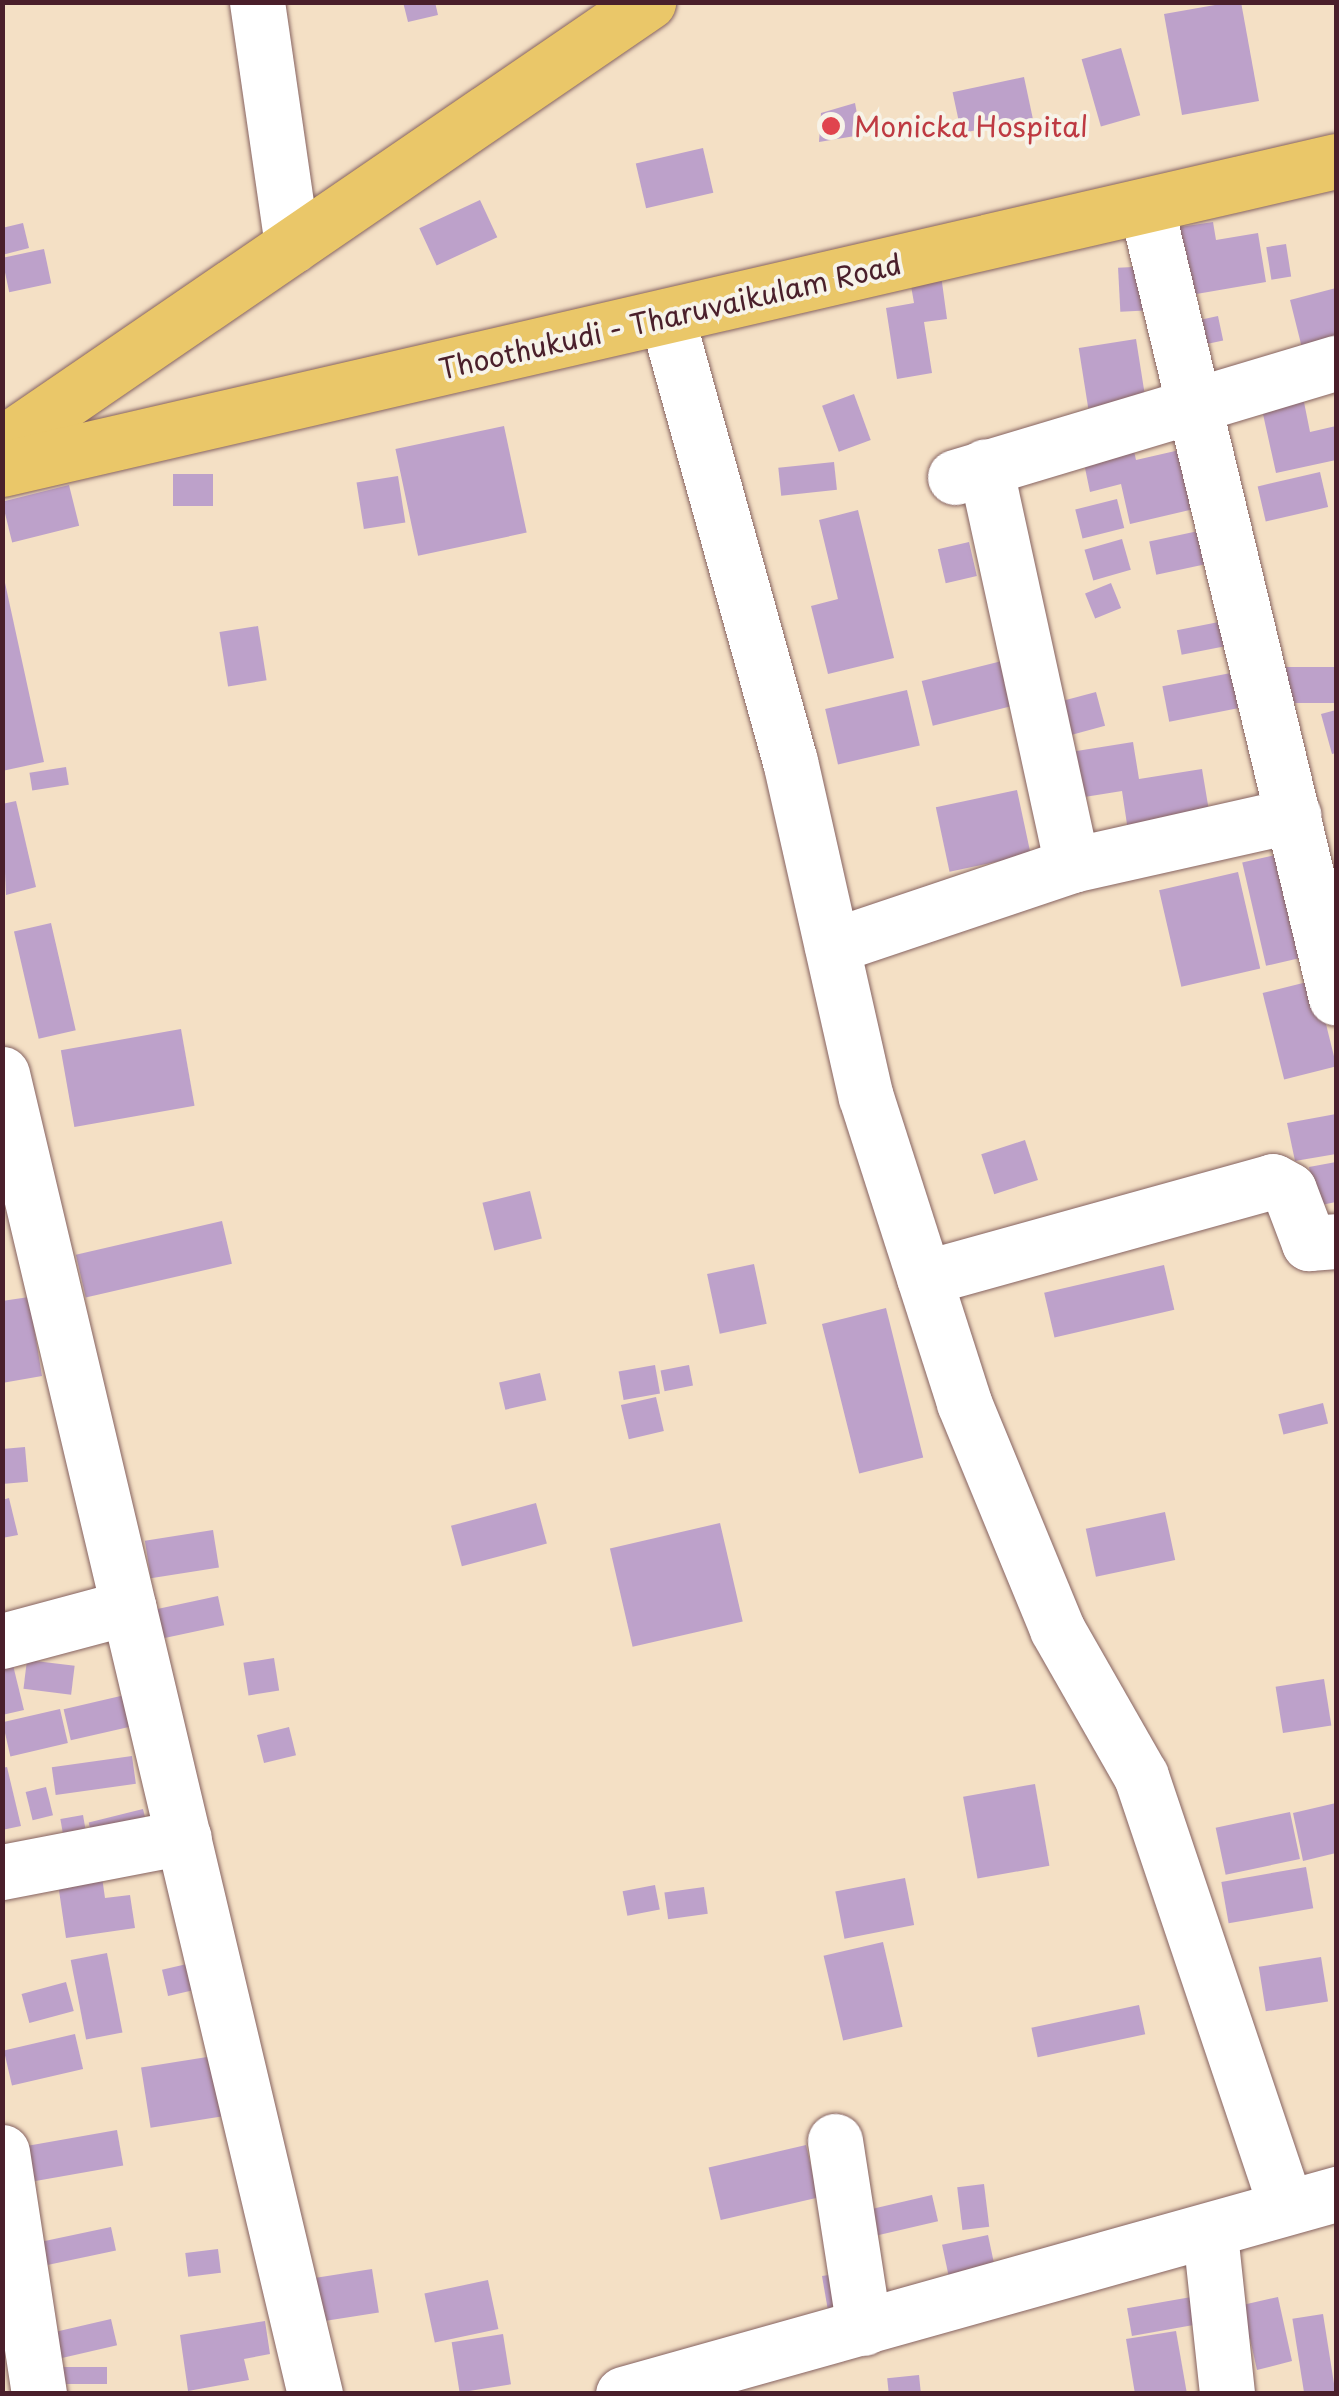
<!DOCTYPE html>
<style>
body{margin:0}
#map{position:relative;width:1339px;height:2396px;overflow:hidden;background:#f4e0c5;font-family:"Playpen Sans",sans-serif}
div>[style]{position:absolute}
.building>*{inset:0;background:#bda1ca;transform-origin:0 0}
.roads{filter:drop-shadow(0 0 2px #866361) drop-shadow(0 0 2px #866361)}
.minor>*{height:55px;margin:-27.5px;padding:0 27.5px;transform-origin:27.5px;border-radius:27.5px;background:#fff}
.major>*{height:55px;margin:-27.5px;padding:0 27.5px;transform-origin:27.5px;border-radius:27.5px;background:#eac769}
.dots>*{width:28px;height:28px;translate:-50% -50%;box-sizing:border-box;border:5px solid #f7f3e8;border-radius:50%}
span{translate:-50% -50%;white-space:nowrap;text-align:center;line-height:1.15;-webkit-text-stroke:8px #f7f3e8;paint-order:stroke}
.health-label{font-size:28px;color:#be3a42}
.left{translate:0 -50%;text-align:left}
.street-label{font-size:28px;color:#4a1f2b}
.frame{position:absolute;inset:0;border:5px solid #4a1f2b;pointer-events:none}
</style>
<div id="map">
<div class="building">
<i style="clip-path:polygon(403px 2px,435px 2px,438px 15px,408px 22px)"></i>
<i style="clip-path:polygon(1232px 2px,1241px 2px,1259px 101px,1182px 115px,1164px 14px)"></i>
<i style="left:1121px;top:48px;width:70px;height:41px;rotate:74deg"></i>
<i style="left:1024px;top:77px;width:42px;height:73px;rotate:78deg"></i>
<i style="clip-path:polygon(855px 103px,861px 135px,819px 142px,821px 113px)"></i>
<i style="left:703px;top:148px;width:46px;height:69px;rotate:77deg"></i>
<i style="left:480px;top:200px;width:41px;height:67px;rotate:65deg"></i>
<i style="clip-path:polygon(1213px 222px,1216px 240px,1258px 233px,1266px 282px,1179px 297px,1167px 229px)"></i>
<i style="clip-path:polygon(23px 223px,29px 248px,2px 255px,2px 228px)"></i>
<i style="left:1286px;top:244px;width:33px;height:20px;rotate:81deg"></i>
<i style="left:44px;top:249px;width:35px;height:43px;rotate:78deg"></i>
<i style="left:1153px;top:266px;width:44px;height:35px;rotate:87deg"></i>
<i style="clip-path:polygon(941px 275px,947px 319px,924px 322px,932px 373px,897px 379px,886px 308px,914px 303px,910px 280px)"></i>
<i style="clip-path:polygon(1336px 288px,1336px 348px,1304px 356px,1290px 300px)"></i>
<i style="left:1218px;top:316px;width:25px;height:37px;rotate:78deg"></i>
<i style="left:1136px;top:339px;width:61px;height:58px;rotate:81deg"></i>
<i style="clip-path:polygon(1301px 387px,1310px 432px,1336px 426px,1336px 460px,1276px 473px,1259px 396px)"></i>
<i style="left:854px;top:394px;width:49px;height:34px;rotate:70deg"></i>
<i style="left:504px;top:426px;width:109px;height:111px;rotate:78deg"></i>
<i style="clip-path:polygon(1130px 433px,1136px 460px,1197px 446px,1211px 505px,1130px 524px,1121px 484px,1090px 492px,1080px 444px)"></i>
<i style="left:834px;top:462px;width:28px;height:56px;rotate:84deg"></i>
<i style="left:1320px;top:472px;width:36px;height:64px;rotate:77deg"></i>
<i style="left:173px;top:474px;width:40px;height:32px"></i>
<i style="left:398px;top:476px;width:47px;height:42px;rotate:81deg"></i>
<i style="left:69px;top:485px;width:42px;height:69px;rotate:76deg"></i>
<i style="left:1117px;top:499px;width:30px;height:43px;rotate:76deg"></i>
<i style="clip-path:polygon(858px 510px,894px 658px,828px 674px,811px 606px,838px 599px,819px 520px)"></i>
<i style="left:1203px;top:530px;width:34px;height:55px;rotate:78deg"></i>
<i style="left:1122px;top:539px;width:32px;height:39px;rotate:74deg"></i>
<i style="left:969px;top:542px;width:35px;height:32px;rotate:77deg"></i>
<i style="clip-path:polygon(2px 569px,44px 762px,2px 771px)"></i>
<i style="left:1111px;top:583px;width:27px;height:28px;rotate:68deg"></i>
<i style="left:1224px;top:621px;width:25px;height:48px;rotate:79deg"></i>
<i style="left:258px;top:626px;width:55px;height:39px;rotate:81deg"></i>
<i style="left:1010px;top:659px;width:46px;height:91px;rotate:76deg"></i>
<i style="left:1336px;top:667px;width:36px;height:51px;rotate:90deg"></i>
<i style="left:1236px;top:672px;width:36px;height:75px;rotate:79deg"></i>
<i style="left:907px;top:690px;width:57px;height:84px;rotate:77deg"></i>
<i style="left:1096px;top:692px;width:35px;height:39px;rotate:75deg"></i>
<i style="clip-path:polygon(1336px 710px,1336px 753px,1332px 754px,1321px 714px)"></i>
<i style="clip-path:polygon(1133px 742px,1139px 779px,1202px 769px,1210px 817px,1128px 831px,1122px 791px,1072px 799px,1064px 753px)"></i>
<i style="left:66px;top:767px;width:18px;height:37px;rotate:81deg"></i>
<i style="left:1017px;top:790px;width:66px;height:83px;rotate:78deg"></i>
<i style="clip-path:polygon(16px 801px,36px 887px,6px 895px,2px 804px)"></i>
<i style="left:1288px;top:852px;width:106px;height:47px;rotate:77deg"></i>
<i style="left:1238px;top:872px;width:99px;height:81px;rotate:77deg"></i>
<i style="left:51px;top:923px;width:110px;height:38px;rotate:77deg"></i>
<i style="left:1315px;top:980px;width:89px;height:54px;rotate:76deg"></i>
<i style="left:181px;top:1029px;width:78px;height:122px;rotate:80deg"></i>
<i style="clip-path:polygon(1336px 1114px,1336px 1154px,1295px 1161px,1287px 1123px)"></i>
<i style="left:1025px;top:1140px;width:42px;height:46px;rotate:72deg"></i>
<i style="clip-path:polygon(1336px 1162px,1336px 1202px,1316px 1206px,1309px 1167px)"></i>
<i style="left:530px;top:1191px;width:49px;height:49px;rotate:76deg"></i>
<i style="left:222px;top:1221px;width:44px;height:150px;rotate:77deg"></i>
<i style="left:754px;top:1264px;width:61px;height:48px;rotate:78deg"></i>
<i style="left:1164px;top:1265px;width:46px;height:123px;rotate:77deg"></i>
<i style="clip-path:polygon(29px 1297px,42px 1376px,2px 1383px,2px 1301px)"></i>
<i style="left:886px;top:1308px;width:154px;height:66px;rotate:76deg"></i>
<i style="left:655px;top:1365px;width:29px;height:37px;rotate:80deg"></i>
<i style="left:689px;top:1365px;width:21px;height:29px;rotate:79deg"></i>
<i style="left:540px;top:1373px;width:28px;height:42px;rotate:77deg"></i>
<i style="left:656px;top:1397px;width:35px;height:36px;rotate:77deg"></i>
<i style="left:1323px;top:1403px;width:21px;height:46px;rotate:76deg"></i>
<i style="left:25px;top:1447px;width:35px;height:23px;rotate:85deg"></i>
<i style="clip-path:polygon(9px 1498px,18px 1535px,2px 1538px,2px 1500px)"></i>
<i style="left:536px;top:1503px;width:42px;height:88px;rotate:75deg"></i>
<i style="left:1165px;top:1512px;width:49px;height:81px;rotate:78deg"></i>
<i style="left:720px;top:1523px;width:101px;height:113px;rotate:77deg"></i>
<i style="left:213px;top:1530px;width:38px;height:69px;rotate:81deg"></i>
<i style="left:218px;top:1596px;width:30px;height:68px;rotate:78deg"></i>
<i style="clip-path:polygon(11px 1657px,24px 1710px,2px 1715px,2px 1659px)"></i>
<i style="left:274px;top:1658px;width:33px;height:31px;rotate:81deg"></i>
<i style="left:27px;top:1660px;width:48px;height:29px;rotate:7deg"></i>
<i style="left:1324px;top:1679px;width:47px;height:49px;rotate:81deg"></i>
<i style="left:125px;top:1695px;width:32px;height:63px;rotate:77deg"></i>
<i style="left:60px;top:1709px;width:35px;height:59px;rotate:77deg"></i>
<i style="left:289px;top:1727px;width:29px;height:33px;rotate:76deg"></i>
<i style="left:132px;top:1756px;width:28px;height:81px;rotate:82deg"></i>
<i style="clip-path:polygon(7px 1767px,21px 1826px,2px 1830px,2px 1768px)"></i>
<i style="left:1035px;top:1784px;width:83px;height:73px;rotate:80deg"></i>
<i style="left:46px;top:1787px;width:29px;height:21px;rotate:76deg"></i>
<i style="clip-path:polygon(1336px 1803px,1336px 1853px,1303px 1861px,1293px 1813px)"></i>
<i style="left:143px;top:1809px;width:30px;height:56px;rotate:76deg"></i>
<i style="left:1290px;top:1812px;width:48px;height:76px;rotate:78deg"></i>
<i style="left:83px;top:1815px;width:35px;height:23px;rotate:80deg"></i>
<i style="left:1306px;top:1867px;width:42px;height:86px;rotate:80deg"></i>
<i style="clip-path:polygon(101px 1870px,105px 1898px,130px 1895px,135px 1928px,66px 1938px,57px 1877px)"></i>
<i style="left:905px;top:1878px;width:48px;height:71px;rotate:79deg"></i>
<i style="left:655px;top:1885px;width:25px;height:33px;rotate:79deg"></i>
<i style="left:704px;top:1887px;width:27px;height:40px;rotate:82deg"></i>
<i style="left:883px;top:1942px;width:87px;height:61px;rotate:77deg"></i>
<i style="left:107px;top:1953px;width:81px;height:37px;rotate:79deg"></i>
<i style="left:1321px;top:1957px;width:45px;height:63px;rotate:81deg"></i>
<i style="left:200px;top:1961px;width:27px;height:39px;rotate:77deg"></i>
<i style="left:66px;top:1982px;width:30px;height:46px;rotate:75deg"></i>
<i style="left:1139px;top:2005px;width:30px;height:110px;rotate:78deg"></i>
<i style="left:75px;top:2034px;width:36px;height:73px;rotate:77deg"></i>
<i style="left:226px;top:2054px;width:61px;height:86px;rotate:81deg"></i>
<i style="left:117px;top:2130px;width:36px;height:99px;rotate:80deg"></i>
<i style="left:806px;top:2145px;width:54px;height:100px;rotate:77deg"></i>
<i style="left:984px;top:2184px;width:43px;height:27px;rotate:83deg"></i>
<i style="left:932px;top:2195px;width:27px;height:74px;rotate:77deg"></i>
<i style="left:111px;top:2227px;width:24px;height:81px;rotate:78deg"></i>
<i style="left:988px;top:2235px;width:51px;height:47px;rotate:78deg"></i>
<i style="left:218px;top:2249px;width:24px;height:33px;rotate:83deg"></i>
<i style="left:372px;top:2269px;width:44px;height:63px;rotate:81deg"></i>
<i style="clip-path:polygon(842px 2273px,831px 2328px,822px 2276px)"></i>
<i style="left:488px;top:2280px;width:50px;height:65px;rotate:78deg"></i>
<i style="left:1197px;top:2296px;width:28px;height:71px;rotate:80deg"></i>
<i style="clip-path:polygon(1278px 2297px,1292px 2361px,1257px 2370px,1250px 2339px,1233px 2343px,1225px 2309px)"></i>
<i style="left:1323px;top:2314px;width:81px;height:31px;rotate:81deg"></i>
<i style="left:111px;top:2319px;width:27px;height:71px;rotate:77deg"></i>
<i style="clip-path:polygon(265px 2321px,270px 2354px,244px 2359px,249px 2380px,188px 2391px,180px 2335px)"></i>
<i style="clip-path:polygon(1176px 2331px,1187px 2394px,1135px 2394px,1126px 2339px)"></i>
<i style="left:503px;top:2334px;width:51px;height:52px;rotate:81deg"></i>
<i style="left:107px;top:2367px;width:17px;height:44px;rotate:90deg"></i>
<i style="left:919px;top:2375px;width:19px;height:32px;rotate:84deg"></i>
</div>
<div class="roads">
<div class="minor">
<i style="left:257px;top:2px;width:246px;rotate:81.8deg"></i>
<i style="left:1146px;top:206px;width:814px;rotate:76.51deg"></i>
<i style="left:667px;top:318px;width:460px;rotate:74.5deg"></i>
<i style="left:790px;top:761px;width:344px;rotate:77.3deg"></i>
<i style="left:866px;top:1097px;width:321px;rotate:72.2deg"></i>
<i style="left:964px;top:1403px;width:244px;rotate:67.6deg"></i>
<i style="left:1057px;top:1629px;width:169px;rotate:60.3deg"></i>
<i style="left:1141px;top:1776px;width:454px;rotate:71.4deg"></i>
<i style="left:955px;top:477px;width:398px;rotate:-16.7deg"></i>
<i style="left:1072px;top:865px;width:227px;rotate:-12.7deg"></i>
<i style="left:832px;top:946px;width:253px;rotate:-18.6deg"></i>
<i style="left:1072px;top:865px;width:408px;rotate:-102.3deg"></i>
<i style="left:2px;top:1074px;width:1357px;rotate:76.66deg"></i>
<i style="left:924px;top:1278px;width:362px;rotate:-15.5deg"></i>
<i style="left:1273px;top:1181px;width:18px;rotate:29deg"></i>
<i style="left:1289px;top:1190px;width:57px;rotate:69.3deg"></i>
<i style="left:1309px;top:1243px;width:27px;rotate:-4deg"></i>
<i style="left:2px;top:1641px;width:131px;rotate:-15deg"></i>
<i style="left:2px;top:1872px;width:185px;rotate:-10.9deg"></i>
<i style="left:835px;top:2141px;width:189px;rotate:81.2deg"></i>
<i style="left:2px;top:2152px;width:245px;rotate:81.3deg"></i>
<i style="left:1210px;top:2234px;width:161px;rotate:83.9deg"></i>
<i style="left:623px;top:2394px;width:741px;rotate:-15.67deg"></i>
</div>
<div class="major">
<i style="left:2px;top:444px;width:783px;rotate:-34.38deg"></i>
<i style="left:2px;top:469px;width:1369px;rotate:-13deg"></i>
</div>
</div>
<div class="dots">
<i style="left:831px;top:126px;background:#e0444e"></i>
</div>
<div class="health-label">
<span class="left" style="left:854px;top:126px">Monicka Hospital</span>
</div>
<div class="street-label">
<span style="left:670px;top:316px;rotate:-13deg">Thoothukudi - Tharuvaikulam Road</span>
</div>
<div class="frame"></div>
</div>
